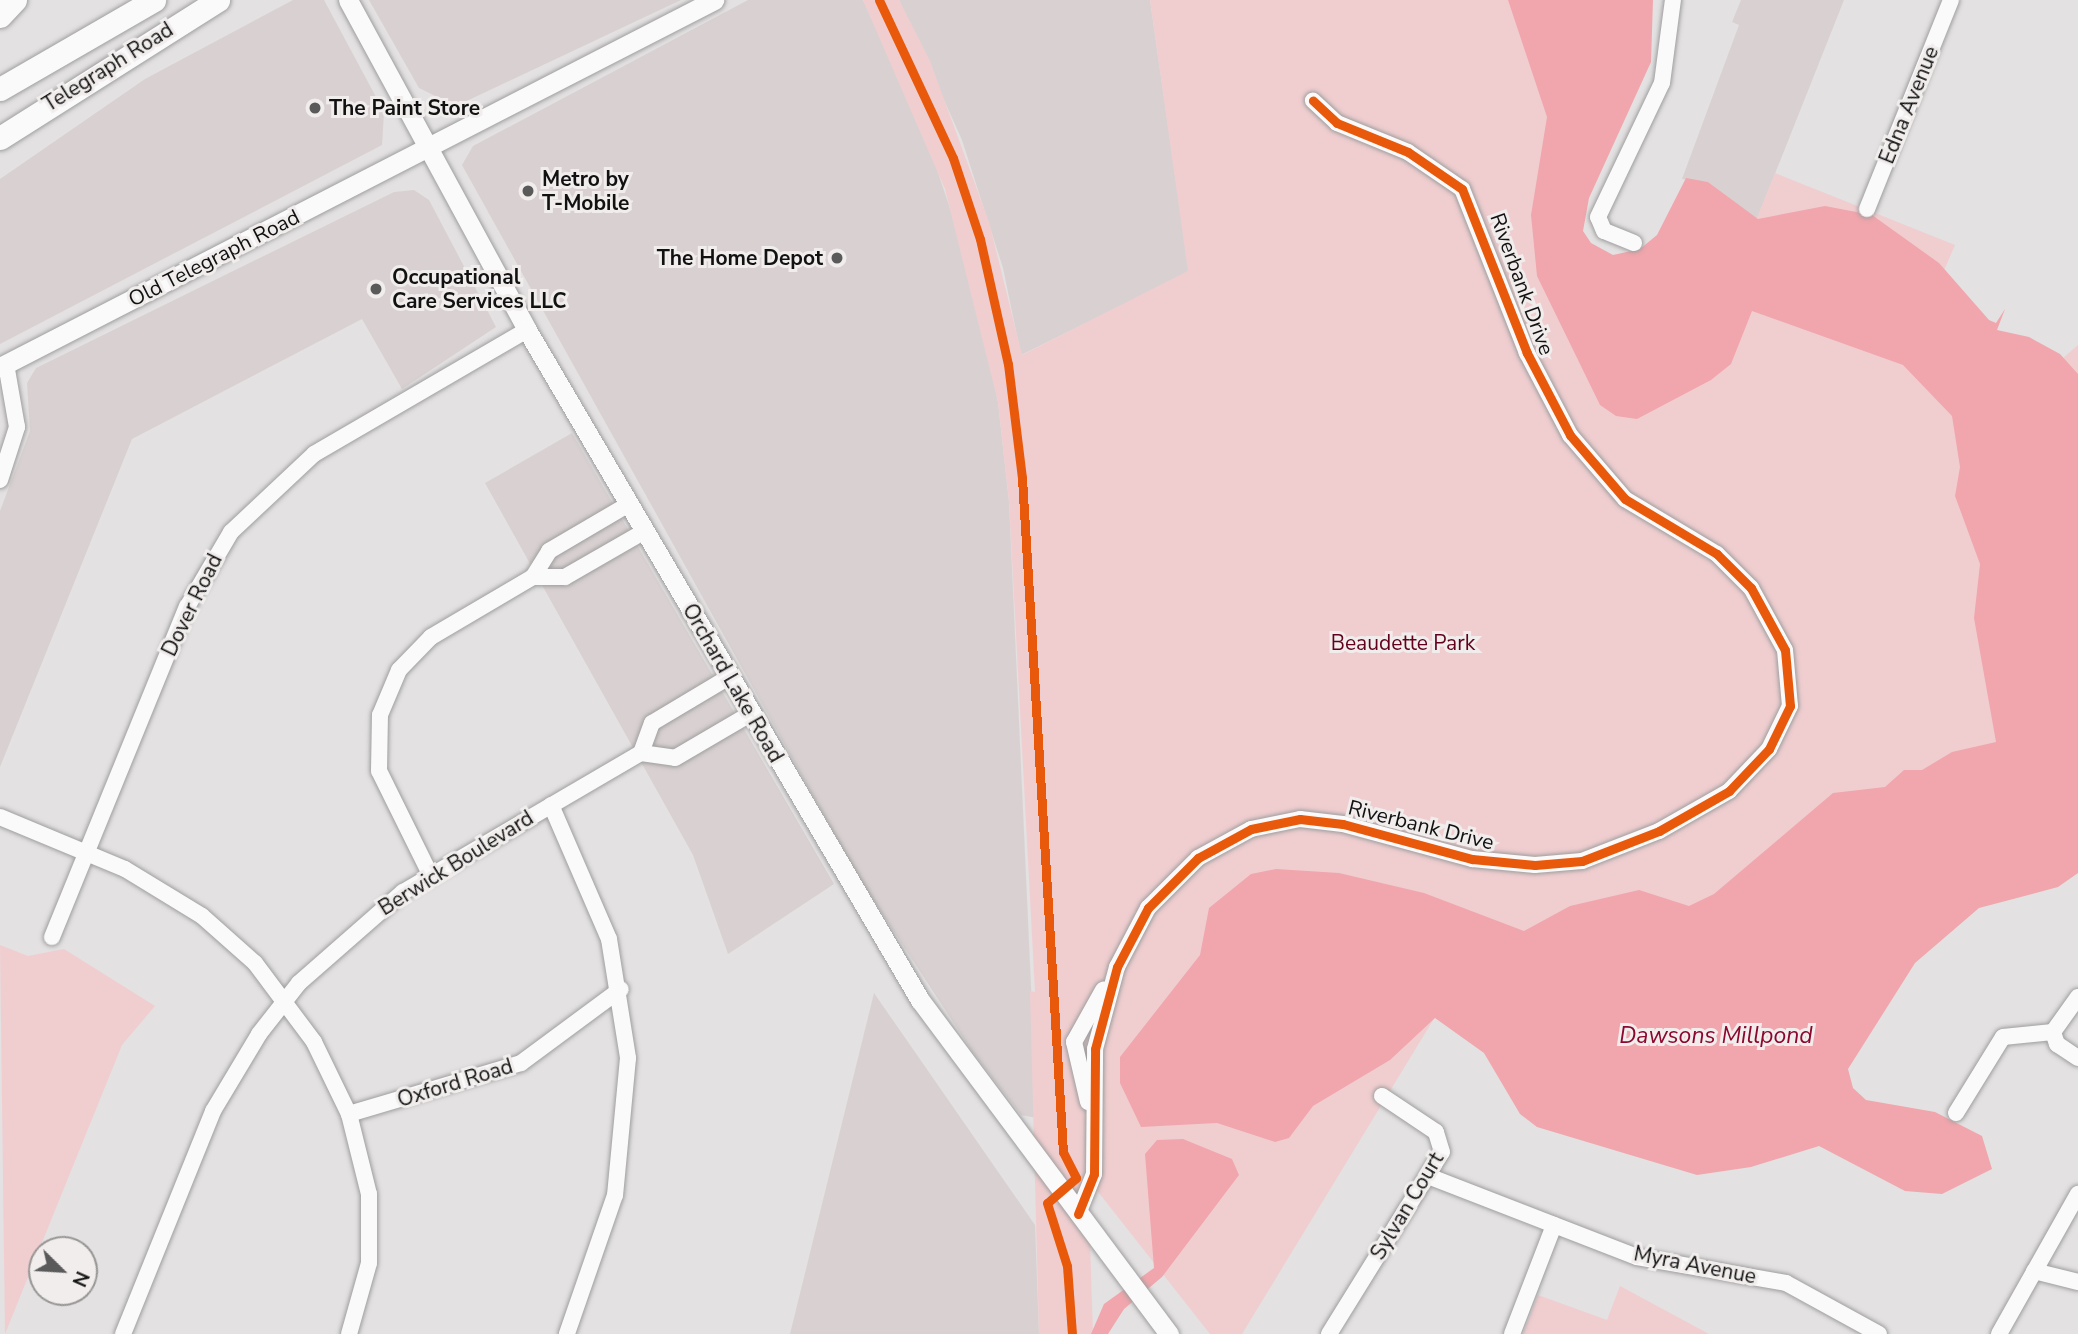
<!DOCTYPE html>
<style>
body{margin:0}
#map{position:relative;width:2078px;height:1334px;overflow:hidden;background:#e3e1e1;font-family:"Nunito Sans",sans-serif}
div>[style]{position:absolute}
.built>*{inset:0;background:#d9d1d1}
.green>*{inset:0;background:#f0ced0}
.water>*{inset:0;background:#f0a6ac}
.roads{filter:drop-shadow(0 0 2px #9f9e9e) drop-shadow(0 0 2px #9f9e9e)}
.minor>*{height:16px;margin:-8px;padding:0 8px;transform-origin:8px;border-radius:8px;background:#fbfafa}
.major>*{height:19px;margin:-9.5px;padding:0 9.5px;transform-origin:9.5px;border-radius:9.5px;background:#fbfafa}
.highway>*{height:23px;margin:-11.5px;padding:0 11.5px;transform-origin:11.5px;border-radius:11.5px;background:#fbfafa}
.cycleway>*{height:9px;margin:-4.5px;padding:0 4.5px;transform-origin:4.5px;border-radius:4.5px;background:#e8590c}
.dots>*{width:19px;height:19px;translate:-50% -50%;box-sizing:border-box;border:4px solid #f1eded;border-radius:50%}
span{translate:-50% -50%;white-space:nowrap;text-align:center;line-height:1.15;-webkit-text-stroke:6px #f1eded;paint-order:stroke}
.street-label{font-size:21px;color:#121111}
.poi-label{font-size:21px;color:#121111;font-weight:700}
.left{translate:0 -50%;text-align:left}
.right{translate:-100% -50%;text-align:right}
.park-label{font-size:21px;color:#62001c}
.water-label{font-size:23px;color:#8c072d;font-style:italic}
.north{position:absolute;left:28px;top:1236px;width:70px;height:70px;box-sizing:border-box;background:#f1eded;border:2px solid #989595;border-radius:50%;rotate:114deg;font-size:19px;font-weight:700;line-height:28px;text-align:center;color:#121111}
.north::after{content:'';display:block;margin:auto;width:24px;height:32px;background:#5b5a5a;clip-path:polygon(50% 0,100% 100%,50% 72%,0 100%)}
</style>
<div id="map">
<div class="built">
<i style="clip-path:polygon(293px 0,324px 0,384px 112px,382px 145px,0 344px,0 179px,145px 79px)"></i>
<i style="clip-path:polygon(369px 0,681px 0,456px 106px,419px 88px)"></i>
<i style="clip-path:polygon(748px 0,863px 0,924px 131px,965px 253px,998px 402px,1009px 502px,1037px 1118px,1021px 1115px,972px 1051px,859px 878px,462px 165px,473px 146px)"></i>
<i style="clip-path:polygon(899px 0,1150px 0,1189px 272px,1021px 355px,1003px 268px,962px 140px)"></i>
<i style="clip-path:polygon(1741px 0,1844px 0,1757px 219px,1708px 182px,1682px 179px,1739px 25px,1732px 22px)"></i>
<i style="clip-path:polygon(414px 190px,429px 200px,496px 327px,402px 389px,362px 319px,132px 439px,0 767px,0 511px,30px 431px,27px 383px,36px 368px,394px 192px)"></i>
<i style="clip-path:polygon(572px 433px,834px 884px,728px 954px,693px 855px,485px 483px)"></i>
<i style="clip-path:polygon(874px 993px,1035px 1225px,1039px 1334px,790px 1334px)"></i>
</div>
<div class="green">
<i style="clip-path:polygon(863px 0,899px 0,930px 61px,989px 222px,1022px 355px,1188px 271px,1150px 0,1576px 0,1566px 272px,1700px 360px,1775px 173px,1955px 245px,1942px 275px,1999px 380px,2063px 358px,2078px 345px,2078px 549px,2054px 751px,1435px 1017px,1242px 1334px,1210px 1334px,1088px 1179px,1093px 1334px,1039px 1334px,1030px 991px,1035px 992px,1009px 502px,998px 402px,945px 189px)"></i>
<i style="clip-path:polygon(0 945px,28px 956px,64px 949px,155px 1006px,122px 1045px,5px 1334px)"></i>
<i style="clip-path:polygon(1620px 1286px,1709px 1334px,1523px 1334px,1538px 1295px,1607px 1320px)"></i>
</div>
<div class="water">
<i style="clip-path:polygon(1508px 0,1653px 0,1651px 62px,1589px 198px,1583px 231px,1591px 243px,1613px 255px,1640px 249px,1657px 235px,1686px 178px,1708px 182px,1758px 219px,1825px 206px,1872px 215px,1939px 263px,1989px 320px,1996px 323px,2005px 309px,1997px 330px,2029px 337px,2060px 354px,2078px 374px,2078px 873px,2058px 887px,1979px 908px,1915px 963px,1848px 1069px,1853px 1088px,1866px 1100px,1935px 1112px,1982px 1136px,1992px 1169px,1942px 1194px,1905px 1191px,1819px 1146px,1751px 1167px,1697px 1175px,1537px 1127px,1520px 1114px,1484px 1053px,1435px 1018px,1390px 1060px,1313px 1106px,1289px 1138px,1275px 1142px,1217px 1123px,1141px 1127px,1120px 1083px,1120px 1057px,1200px 955px,1209px 908px,1251px 874px,1276px 869px,1339px 873px,1424px 893px,1524px 931px,1570px 906px,1639px 890px,1689px 906px,1714px 894px,1833px 793px,1885px 787px,1904px 770px,1922px 770px,1952px 752px,1996px 742px,1974px 618px,1980px 564px,1955px 496px,1960px 467px,1952px 416px,1903px 365px,1752px 311px,1731px 364px,1711px 380px,1637px 419px,1616px 416px,1600px 405px,1537px 276px,1531px 215px,1547px 117px)"></i>
<i style="clip-path:polygon(1183px 1139px,1232px 1159px,1239px 1175px,1162px 1277px,1124px 1309px,1108px 1334px,1091px 1334px,1104px 1304px,1154px 1268px,1145px 1154px,1157px 1140px)"></i>
</div>
<div class="roads">
<div class="minor">
<i style="left:1867px;top:209px;width:225px;rotate:-68.1deg"></i>
<i style="left:1634px;top:243px;width:32px;rotate:-158deg"></i>
<i style="left:1604px;top:231px;width:15px;rotate:-113deg"></i>
<i style="left:1598px;top:217px;width:148px;rotate:-64.5deg"></i>
<i style="left:1662px;top:83px;width:84px;rotate:-82.5deg"></i>
<i style="left:0;top:480px;width:56px;rotate:-72.2deg"></i>
<i style="left:17px;top:427px;width:64px;rotate:-99.9deg"></i>
<i style="left:533px;top:577px;width:31px;rotate:-58deg"></i>
<i style="left:549px;top:551px;width:93px;rotate:-30.4deg"></i>
<i style="left:641px;top:753px;width:32px;rotate:-70deg"></i>
<i style="left:652px;top:723px;width:90px;rotate:-30.9deg"></i>
<i style="left:641px;top:753px;width:34px;rotate:8deg"></i>
<i style="left:675px;top:758px;width:87px;rotate:-30.4deg"></i>
<i style="left:551px;top:805px;width:146px;rotate:66.6deg"></i>
<i style="left:609px;top:939px;width:121px;rotate:80.9deg"></i>
<i style="left:628px;top:1058px;width:138px;rotate:95.4deg"></i>
<i style="left:615px;top:1195px;width:147px;rotate:109.1deg"></i>
<i style="left:0;top:817px;width:135px;rotate:22.6deg"></i>
<i style="left:125px;top:869px;width:90px;rotate:31.4deg"></i>
<i style="left:202px;top:916px;width:71px;rotate:41.6deg"></i>
<i style="left:255px;top:963px;width:99px;rotate:53.2deg"></i>
<i style="left:314px;top:1042px;width:80px;rotate:64.1deg"></i>
<i style="left:349px;top:1114px;width:82px;rotate:76deg"></i>
<i style="left:369px;top:1194px;width:69px;rotate:90deg"></i>
<i style="left:369px;top:1263px;width:74px;rotate:105.7deg"></i>
<i style="left:430px;top:874px;width:115px;rotate:-116.3deg"></i>
<i style="left:379px;top:771px;width:56px;rotate:-89deg"></i>
<i style="left:380px;top:715px;width:49px;rotate:-67.1deg"></i>
<i style="left:399px;top:670px;width:46px;rotate:-45.9deg"></i>
<i style="left:431px;top:637px;width:118px;rotate:-30.5deg"></i>
<i style="left:533px;top:577px;width:32px"></i>
<i style="left:565px;top:577px;width:92px;rotate:-29.9deg"></i>
<i style="left:52px;top:937px;width:357px;rotate:-67.8deg"></i>
<i style="left:187px;top:607px;width:87px;rotate:-59.6deg"></i>
<i style="left:231px;top:532px;width:114px;rotate:-43.2deg"></i>
<i style="left:314px;top:454px;width:246px;rotate:-30.2deg"></i>
<i style="left:2053px;top:1032px;width:43px;rotate:-54.5deg"></i>
<i style="left:2053px;top:1032px;width:13px;rotate:72deg"></i>
<i style="left:2057px;top:1044px;width:25px;rotate:34deg"></i>
<i style="left:1088px;top:1102px;width:62px;rotate:-103.1deg"></i>
<i style="left:1074px;top:1042px;width:60px;rotate:-60.9deg"></i>
<i style="left:1956px;top:1113px;width:89px;rotate:-58.3deg"></i>
<i style="left:2003px;top:1037px;width:50px;rotate:-5.7deg"></i>
<i style="left:349px;top:1114px;width:179px;rotate:-16.5deg"></i>
<i style="left:521px;top:1063px;width:124px;rotate:-36.5deg"></i>
<i style="left:1428px;top:1176px;width:224px;rotate:21.2deg"></i>
<i style="left:1637px;top:1257px;width:151px;rotate:9.9deg"></i>
<i style="left:1786px;top:1283px;width:106px;rotate:28.7deg"></i>
<i style="left:1078px;top:1214px;width:43px;rotate:-68.2deg"></i>
<i style="left:1094px;top:1174px;width:125px;rotate:-89.5deg"></i>
<i style="left:1095px;top:1049px;width:85px;rotate:-75deg"></i>
<i style="left:1117px;top:967px;width:67px;rotate:-62.3deg"></i>
<i style="left:1148px;top:908px;width:71px;rotate:-45deg"></i>
<i style="left:1198px;top:858px;width:60px;rotate:-28.7deg"></i>
<i style="left:1251px;top:829px;width:50px;rotate:-11.5deg"></i>
<i style="left:1300px;top:819px;width:43px;rotate:6.6deg"></i>
<i style="left:1343px;top:824px;width:134px;rotate:15.2deg"></i>
<i style="left:1472px;top:859px;width:63px;rotate:5.4deg"></i>
<i style="left:1535px;top:865px;width:47px;rotate:-4.9deg"></i>
<i style="left:1582px;top:861px;width:83px;rotate:-21.3deg"></i>
<i style="left:1659px;top:831px;width:81px;rotate:-29.7deg"></i>
<i style="left:1729px;top:791px;width:58px;rotate:-46.4deg"></i>
<i style="left:1769px;top:749px;width:48px;rotate:-64deg"></i>
<i style="left:1790px;top:706px;width:56px;rotate:-95.1deg"></i>
<i style="left:1785px;top:650px;width:71px;rotate:-118.7deg"></i>
<i style="left:1751px;top:588px;width:48px;rotate:-135deg"></i>
<i style="left:1717px;top:554px;width:107px;rotate:-149.1deg"></i>
<i style="left:1625px;top:499px;width:84px;rotate:-130.7deg"></i>
<i style="left:1570px;top:435px;width:93px;rotate:-117.7deg"></i>
<i style="left:1527px;top:353px;width:176px;rotate:-111.6deg"></i>
<i style="left:1462px;top:189px;width:65px;rotate:-145.6deg"></i>
<i style="left:1408px;top:152px;width:77px;rotate:-157.8deg"></i>
<i style="left:1337px;top:123px;width:33px;rotate:-137deg"></i>
<i style="left:2034px;top:1271px;width:45px;rotate:14deg"></i>
<i style="left:123px;top:1334px;width:240px;rotate:-68deg"></i>
<i style="left:213px;top:1111px;width:90px;rotate:-59.1deg"></i>
<i style="left:259px;top:1034px;width:65px;rotate:-51.9deg"></i>
<i style="left:299px;top:983px;width:138px;rotate:-41.2deg"></i>
<i style="left:403px;top:892px;width:276px;rotate:-30.3deg"></i>
<i style="left:1329px;top:1334px;width:214px;rotate:-58.2deg"></i>
<i style="left:1442px;top:1152px;width:21px;rotate:-107deg"></i>
<i style="left:1436px;top:1132px;width:65px;rotate:-146.3deg"></i>
<i style="left:1512px;top:1334px;width:117px;rotate:-68.9deg"></i>
<i style="left:1999px;top:1334px;width:161px;rotate:-60.6deg"></i>
</div>
<div class="major">
<i style="left:348px;top:0;width:375px;rotate:61.5deg"></i>
<i style="left:527px;top:330px;width:777px;rotate:59.61deg"></i>
<i style="left:920px;top:1000px;width:417px;rotate:53.3deg"></i>
<i style="left:0;top:367px;width:803px;rotate:-27.2deg"></i>
</div>
<div class="highway">
<i style="left:0;top:16px;width:22px;rotate:-47deg"></i>
<i style="left:0;top:89px;width:178px;rotate:-30deg"></i>
<i style="left:0;top:138px;width:258px;rotate:-32.3deg"></i>
</div>
</div>
<div class="cycleway">
<i style="left:879px;top:0;width:174px;rotate:64.9deg"></i>
<i style="left:953px;top:158px;width:85px;rotate:71.6deg"></i>
<i style="left:980px;top:239px;width:128px;rotate:77.4deg"></i>
<i style="left:1008px;top:364px;width:115px;rotate:83deg"></i>
<i style="left:1022px;top:478px;width:675px;rotate:86.52deg"></i>
<i style="left:1063px;top:1152px;width:29px;rotate:63deg"></i>
<i style="left:1076px;top:1178px;width:38px;rotate:139deg"></i>
<i style="left:1047px;top:1203px;width:66px;rotate:72.4deg"></i>
<i style="left:1067px;top:1266px;width:68px;rotate:85.8deg"></i>
<i style="left:1078px;top:1214px;width:43px;rotate:-68.2deg"></i>
<i style="left:1094px;top:1174px;width:125px;rotate:-89.5deg"></i>
<i style="left:1095px;top:1049px;width:85px;rotate:-75deg"></i>
<i style="left:1117px;top:967px;width:67px;rotate:-62.3deg"></i>
<i style="left:1148px;top:908px;width:71px;rotate:-45deg"></i>
<i style="left:1198px;top:858px;width:60px;rotate:-28.7deg"></i>
<i style="left:1251px;top:829px;width:50px;rotate:-11.5deg"></i>
<i style="left:1300px;top:819px;width:43px;rotate:6.6deg"></i>
<i style="left:1343px;top:824px;width:134px;rotate:15.2deg"></i>
<i style="left:1472px;top:859px;width:63px;rotate:5.4deg"></i>
<i style="left:1535px;top:865px;width:47px;rotate:-4.9deg"></i>
<i style="left:1582px;top:861px;width:83px;rotate:-21.3deg"></i>
<i style="left:1659px;top:831px;width:81px;rotate:-29.7deg"></i>
<i style="left:1729px;top:791px;width:58px;rotate:-46.4deg"></i>
<i style="left:1769px;top:749px;width:48px;rotate:-64deg"></i>
<i style="left:1790px;top:706px;width:56px;rotate:-95.1deg"></i>
<i style="left:1785px;top:650px;width:71px;rotate:-118.7deg"></i>
<i style="left:1751px;top:588px;width:48px;rotate:-135deg"></i>
<i style="left:1717px;top:554px;width:107px;rotate:-149.1deg"></i>
<i style="left:1625px;top:499px;width:84px;rotate:-130.7deg"></i>
<i style="left:1570px;top:435px;width:93px;rotate:-117.7deg"></i>
<i style="left:1527px;top:353px;width:176px;rotate:-111.6deg"></i>
<i style="left:1462px;top:189px;width:65px;rotate:-145.6deg"></i>
<i style="left:1408px;top:152px;width:77px;rotate:-157.8deg"></i>
<i style="left:1337px;top:123px;width:33px;rotate:-137deg"></i>
</div>
<div class="dots">
<i style="left:315px;top:108px;background:#5b5a5a"></i>
<i style="left:528px;top:191px;background:#5b5a5a"></i>
<i style="left:837px;top:258px;background:#5b5a5a"></i>
<i style="left:376px;top:289px;background:#5b5a5a"></i>
</div>
<div class="street-label">
<span style="left:108px;top:67px;rotate:-32deg">Telegraph Road</span>
<span style="left:1909px;top:105px;rotate:-68deg">Edna Avenue</span>
<span style="left:214px;top:258px;rotate:-27deg">Old Telegraph Road</span>
<span style="left:1522px;top:284px;rotate:70deg">Riverbank Drive</span>
<span style="left:192px;top:605px;rotate:-64deg">Dover Road</span>
<span style="left:733px;top:683px;rotate:60deg">Orchard Lake Road</span>
<span style="left:1421px;top:825px;rotate:14deg">Riverbank Drive</span>
<span style="left:456px;top:863px;rotate:-32deg">Berwick Boulevard</span>
<span style="left:455px;top:1083px;rotate:-17deg">Oxford Road</span>
<span style="left:1407px;top:1206px;rotate:-59deg">Sylvan Court</span>
<span style="left:1695px;top:1265px;rotate:11deg">Myra Avenue</span>
</div>
<div class="poi-label">
<span class="left" style="left:329px;top:108px">The Paint Store</span>
<span class="left" style="left:542px;top:191px">Metro by<br>T-Mobile</span>
<span class="right" style="left:823px;top:258px">The Home Depot</span>
<span class="left" style="left:392px;top:289px">Occupational<br>Care Services LLC</span>
</div>
<div class="park-label">
<span style="left:1403px;top:643px">Beaudette Park</span>
</div>
<div class="water-label">
<span style="left:1716px;top:1036px">Dawsons Millpond</span>
</div>
<div class="north">N</div>
</div>
